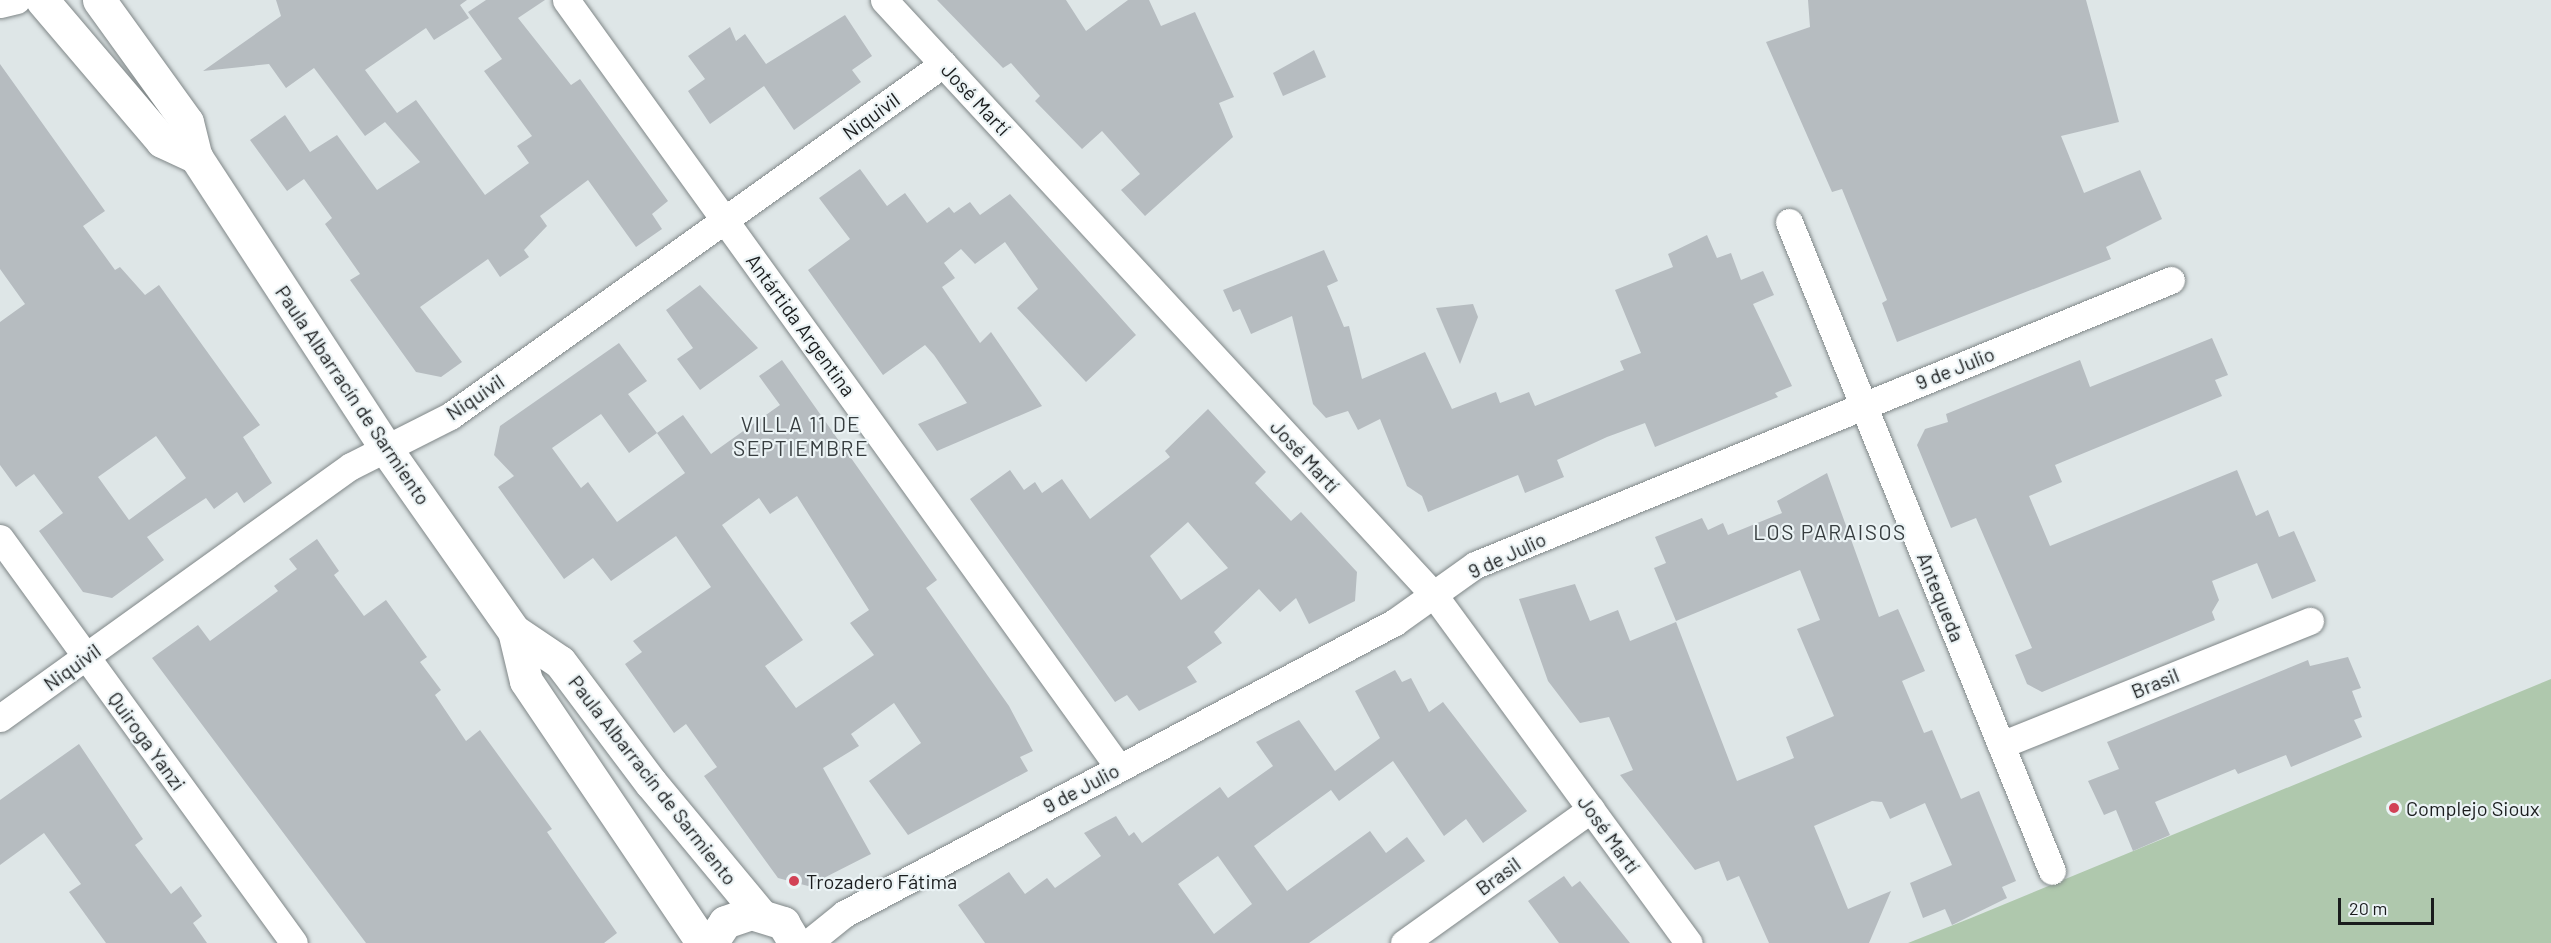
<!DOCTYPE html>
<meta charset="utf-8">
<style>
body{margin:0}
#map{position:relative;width:2551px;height:943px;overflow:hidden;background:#dee6e7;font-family:Barlow,sans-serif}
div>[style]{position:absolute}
.green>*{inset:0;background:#afc8ad}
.building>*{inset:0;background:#b6bcc0}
.roads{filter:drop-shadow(0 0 2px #808788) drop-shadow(0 0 2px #808788)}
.minor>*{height:27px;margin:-13.5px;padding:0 13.5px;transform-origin:13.5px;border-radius:13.5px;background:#fff}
.secondary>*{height:33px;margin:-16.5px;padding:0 16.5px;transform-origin:16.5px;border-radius:16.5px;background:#fff}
.dots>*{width:16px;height:16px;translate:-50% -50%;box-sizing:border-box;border:3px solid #ebf3f5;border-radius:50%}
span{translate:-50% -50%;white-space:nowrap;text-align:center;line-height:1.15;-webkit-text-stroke:4.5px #ebf3f5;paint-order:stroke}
.street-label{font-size:20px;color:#1a1c1d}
.poi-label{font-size:20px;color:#1a1c1d}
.left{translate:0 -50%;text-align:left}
.neighbourhood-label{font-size:21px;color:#373d3f;letter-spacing:1.5px}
.scale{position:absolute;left:2338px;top:898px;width:96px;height:27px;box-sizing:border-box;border:3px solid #1a1c1d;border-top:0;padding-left:8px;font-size:18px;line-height:21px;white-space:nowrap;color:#1a1c1d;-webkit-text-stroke:4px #ebf3f5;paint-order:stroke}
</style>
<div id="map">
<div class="green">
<i style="clip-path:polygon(2551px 679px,2551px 943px,1908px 943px,1971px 918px)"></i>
</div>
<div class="building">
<i style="clip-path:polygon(276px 0,467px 0,460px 5px,469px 18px,434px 40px,426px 28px,365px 70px,397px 113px,416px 100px,485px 195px,529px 163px,517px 146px,532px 136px,484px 71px,502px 59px,468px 12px,486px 0,545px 0,518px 18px,571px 85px,580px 79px,668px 201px,652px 214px,662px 229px,636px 247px,588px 180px,540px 216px,547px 226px,524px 250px,529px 257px,500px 277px,488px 259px,420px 307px,462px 362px,441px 377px,416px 372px,350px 280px,360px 274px,325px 224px,332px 218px,304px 179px,287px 191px,250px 140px,285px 115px,310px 152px,337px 135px,377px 190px,420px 162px,385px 122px,365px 136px,314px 68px,286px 88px,269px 64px,203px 71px,281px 16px)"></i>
<i style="clip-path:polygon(937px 0,1066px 0,1086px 31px,1128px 0,1149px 0,1161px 26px,1195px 12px,1234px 97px,1219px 103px,1233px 137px,1145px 216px,1121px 190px,1140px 174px,1102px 131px,1082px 149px,1035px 101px,1040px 96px,1011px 63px,1003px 68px)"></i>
<i style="clip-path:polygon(1808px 0,2086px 0,2119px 122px,2061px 136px,2084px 193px,2140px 170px,2162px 219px,2106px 247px,2111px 259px,1897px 342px,1882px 303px,1887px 300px,1842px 189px,1832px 192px,1766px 42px,1810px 27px)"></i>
<i style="clip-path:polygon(845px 15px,872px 56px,852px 70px,861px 82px,794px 130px,764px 86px,710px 124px,688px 91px,705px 79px,688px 56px,730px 27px,736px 41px,745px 34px,766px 64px)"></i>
<i style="clip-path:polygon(1314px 50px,1326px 77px,1283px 96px,1273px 73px)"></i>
<i style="clip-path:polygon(evenodd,0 64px,105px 211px,83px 226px,115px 270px,120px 267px,145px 295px,159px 285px,260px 425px,243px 437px,272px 483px,244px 503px,237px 492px,214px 509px,206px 498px,147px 537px,164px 560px,112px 598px,83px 592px,39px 531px,63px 513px,34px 474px,16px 487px,0 465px,0 322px,25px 304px,0 269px,0 64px,156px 436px,186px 478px,129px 520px,98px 477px,156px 436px)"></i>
<i style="clip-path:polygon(860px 169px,887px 206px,905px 193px,927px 223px,949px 207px,954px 213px,970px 202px,980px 215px,1010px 194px,1136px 335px,1086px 382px,1017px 308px,1038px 289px,1005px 242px,975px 264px,961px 249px,944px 263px,955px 278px,942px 287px,980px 343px,991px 332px,1042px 406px,937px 451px,918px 424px,967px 403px,934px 355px,925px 345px,883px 375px,808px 270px,850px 239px,819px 198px)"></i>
<i style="clip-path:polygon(1707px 235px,1717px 258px,1731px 253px,1741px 280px,1763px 271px,1774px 295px,1753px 304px,1792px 386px,1775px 393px,1778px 397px,1655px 447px,1645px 423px,1607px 437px,1557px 460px,1564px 477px,1525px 493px,1518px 475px,1428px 512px,1422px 496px,1407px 486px,1380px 419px,1358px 430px,1348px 411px,1326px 418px,1313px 404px,1292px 316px,1251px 334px,1240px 309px,1233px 312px,1223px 290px,1324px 250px,1338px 281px,1327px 286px,1344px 327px,1349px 326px,1362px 379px,1425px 352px,1452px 409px,1496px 392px,1500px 403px,1529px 392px,1535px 406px,1624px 370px,1620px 361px,1641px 353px,1615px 290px,1673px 267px,1668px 254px)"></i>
<i style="clip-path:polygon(700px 285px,758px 348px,700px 390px,677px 359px,693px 348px,666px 310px)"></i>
<i style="clip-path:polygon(1473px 304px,1478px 317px,1460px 364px,1436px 308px)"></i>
<i style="clip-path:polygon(2212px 338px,2228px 375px,2215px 380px,2222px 396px,2055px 465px,2062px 482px,2029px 496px,2050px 546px,2237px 470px,2256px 516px,2268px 510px,2279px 537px,2294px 531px,2316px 581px,2272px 599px,2257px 563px,2212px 581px,2219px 600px,2212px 612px,2215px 620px,2042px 692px,2027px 684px,2015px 655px,2032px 648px,1976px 518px,1951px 528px,1917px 445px,1925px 429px,1948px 422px,1946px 414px,2080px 360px,2090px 387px)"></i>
<i style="clip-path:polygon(evenodd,619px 343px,647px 381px,628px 394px,657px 433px,683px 415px,711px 454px,780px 405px,759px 376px,782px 360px,937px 580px,926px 588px,1009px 706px,1033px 751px,1020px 757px,1028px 771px,908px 835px,869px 781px,921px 743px,894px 703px,851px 734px,859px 746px,823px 768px,871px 854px,808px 886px,778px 878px,704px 776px,717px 767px,686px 724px,674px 733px,625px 664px,642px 652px,633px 641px,711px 587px,676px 536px,611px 581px,593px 558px,564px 579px,498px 487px,514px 476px,494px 455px,500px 426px,619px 343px,601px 414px,629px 453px,657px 433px,685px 473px,617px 522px,588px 482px,581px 488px,552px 448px,601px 414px,619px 343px,797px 496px,869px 610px,850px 623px,874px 655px,796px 708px,765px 666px,803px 640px,722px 525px,759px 498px,770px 514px,797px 496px)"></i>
<i style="clip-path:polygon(evenodd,1208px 409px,1266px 472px,1255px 483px,1291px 521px,1301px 512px,1357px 572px,1355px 601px,1309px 624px,1296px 598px,1280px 612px,1259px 589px,1214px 632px,1222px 643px,1187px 667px,1197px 682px,1139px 711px,1127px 695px,1115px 702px,970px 499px,1010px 470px,1024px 490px,1035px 482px,1042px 493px,1062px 479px,1090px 519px,1170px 457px,1165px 451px,1208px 409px,1188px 522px,1228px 568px,1181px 600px,1150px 556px,1188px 522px)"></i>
<i style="clip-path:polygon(1827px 473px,1879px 617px,1898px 609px,1925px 671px,1902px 681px,1924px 733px,1932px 730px,1961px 799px,1979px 791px,2016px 881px,2002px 887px,2007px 898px,1952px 925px,1945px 909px,1923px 918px,1910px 883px,1952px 865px,1925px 803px,1890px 819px,1882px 802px,1872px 801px,1814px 826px,1848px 909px,1891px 891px,1869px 943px,1769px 943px,1739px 876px,1727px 881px,1719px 861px,1695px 870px,1620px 775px,1633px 770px,1609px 717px,1580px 723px,1548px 681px,1519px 599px,1575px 584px,1590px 621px,1618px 610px,1630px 641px,1676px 622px,1737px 781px,1794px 758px,1786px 737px,1834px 716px,1797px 629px,1820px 620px,1800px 570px,1676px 621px,1654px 568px,1666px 563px,1655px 537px,1702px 518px,1708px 530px,1723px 523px,1728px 535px,1782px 513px,1777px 501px)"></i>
<i style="clip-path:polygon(317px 539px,339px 571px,334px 575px,364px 616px,386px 600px,427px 657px,420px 662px,441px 690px,435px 695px,466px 741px,480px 730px,552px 829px,547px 832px,617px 933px,604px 943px,366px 943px,152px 658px,198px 625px,210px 641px,278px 591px,274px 586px,297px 569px,289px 559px)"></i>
<i style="clip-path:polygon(2348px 657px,2361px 688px,2352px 691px,2362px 717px,2354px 720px,2362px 737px,2291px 767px,2286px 755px,2238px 774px,2235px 769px,2155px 802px,2170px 835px,2133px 851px,2116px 810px,2104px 815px,2088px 781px,2119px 769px,2107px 742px,2308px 660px,2310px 666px)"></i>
<i style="clip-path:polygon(evenodd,1395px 670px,1402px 682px,1411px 678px,1429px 712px,1443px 702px,1527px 811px,1483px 843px,1466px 819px,1444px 836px,1393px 761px,1339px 801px,1331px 790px,1254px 846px,1287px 891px,1370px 831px,1386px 853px,1407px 837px,1425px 861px,1309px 943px,985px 943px,958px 905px,1009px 872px,1025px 894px,1047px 878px,1055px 888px,1101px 856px,1084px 833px,1116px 816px,1129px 836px,1134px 832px,1142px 843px,1220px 787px,1228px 798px,1273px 766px,1256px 742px,1299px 720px,1335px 771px,1380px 738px,1355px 691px,1395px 670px,1218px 856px,1252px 904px,1214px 934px,1178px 884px,1218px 856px)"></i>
<i style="clip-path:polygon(79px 744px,143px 839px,135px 845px,171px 894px,181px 886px,202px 916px,193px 923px,207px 943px,106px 943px,69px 892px,81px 884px,44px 833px,0 865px,0 800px)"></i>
<i style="clip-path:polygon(1564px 876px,1572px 887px,1580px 881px,1630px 943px,1559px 943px,1528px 901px)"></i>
</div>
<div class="roads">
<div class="minor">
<i style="left:566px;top:0;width:946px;rotate:54.24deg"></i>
<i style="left:884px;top:0;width:810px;rotate:47.25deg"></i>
<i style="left:1434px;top:595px;width:431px;rotate:53.8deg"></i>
<i style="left:0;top:4px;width:17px;rotate:-13deg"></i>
<i style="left:1789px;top:222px;width:700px;rotate:67.94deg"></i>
<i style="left:0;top:538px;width:500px;rotate:54.02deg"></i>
<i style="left:0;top:718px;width:432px;rotate:-35.7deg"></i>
<i style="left:351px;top:466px;width:111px;rotate:-26.8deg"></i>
<i style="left:450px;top:416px;width:606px;rotate:-35.53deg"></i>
<i style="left:2001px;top:745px;width:333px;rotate:-21.9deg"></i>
<i style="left:808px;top:943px;width:46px;rotate:-38.9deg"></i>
<i style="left:844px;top:914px;width:624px;rotate:-27.92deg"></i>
<i style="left:1395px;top:622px;width:98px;rotate:-35.5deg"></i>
<i style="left:1475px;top:565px;width:752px;rotate:-22.27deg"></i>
<i style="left:1404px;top:943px;width:230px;rotate:-35.6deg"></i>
</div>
<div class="secondary">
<i style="left:42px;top:0;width:185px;rotate:49.6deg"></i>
<i style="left:162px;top:141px;width:38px;rotate:25deg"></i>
<i style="left:99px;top:0;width:150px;rotate:54.2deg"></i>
<i style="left:187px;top:122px;width:36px;rotate:76deg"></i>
<i style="left:196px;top:157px;width:348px;rotate:56.9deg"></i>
<i style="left:386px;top:449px;width:223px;rotate:54.9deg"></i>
<i style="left:514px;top:631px;width:51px;rotate:76.5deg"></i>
<i style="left:526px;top:681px;width:316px;rotate:56deg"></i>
<i style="left:514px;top:631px;width:55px;rotate:34deg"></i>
<i style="left:560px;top:662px;width:151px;rotate:53.1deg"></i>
<i style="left:651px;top:783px;width:169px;rotate:50.3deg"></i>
<i style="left:711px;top:943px;width:25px;rotate:-56deg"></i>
<i style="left:725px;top:922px;width:28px;rotate:-19deg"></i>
<i style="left:751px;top:913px;width:34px;rotate:17deg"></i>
<i style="left:783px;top:923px;width:23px;rotate:59deg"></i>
</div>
</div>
<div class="dots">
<i style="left:2394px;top:808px;background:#d24256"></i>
<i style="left:794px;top:881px;background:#d24256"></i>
</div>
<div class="street-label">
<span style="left:976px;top:99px;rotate:47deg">José Martí</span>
<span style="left:871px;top:116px;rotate:-36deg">Niquivil</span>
<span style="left:801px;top:325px;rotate:54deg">Antártida Argentina</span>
<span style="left:1955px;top:368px;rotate:-22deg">9 de Julio</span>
<span style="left:353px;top:395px;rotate:56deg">Paula Albarracín de Sarmiento</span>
<span style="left:475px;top:397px;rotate:-34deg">Niquivil</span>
<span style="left:1305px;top:456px;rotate:47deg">José Martí</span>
<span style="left:1507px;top:555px;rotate:-25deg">9 de Julio</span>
<span style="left:1941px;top:597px;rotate:68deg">Antequeda</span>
<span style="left:72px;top:667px;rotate:-36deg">Niquivil</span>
<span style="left:2155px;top:683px;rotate:-22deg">Brasil</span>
<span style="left:147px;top:741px;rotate:54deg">Quiroga Yanzi</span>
<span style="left:653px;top:780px;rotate:52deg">Paula Albarracín de Sarmiento</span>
<span style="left:1081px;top:788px;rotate:-28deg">9 de Julio</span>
<span style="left:1609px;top:834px;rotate:54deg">José Martí</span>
<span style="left:1498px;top:876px;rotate:-36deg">Brasil</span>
</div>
<div class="poi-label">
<span class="left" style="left:2406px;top:808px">Complejo Sioux</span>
<span class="left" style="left:806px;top:881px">Trozadero Fátima</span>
</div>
<div class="neighbourhood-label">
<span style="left:801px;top:436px">VILLA 11 DE<br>SEPTIEMBRE</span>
<span style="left:1830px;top:532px">LOS PARAISOS</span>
</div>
<div class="scale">20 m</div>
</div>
